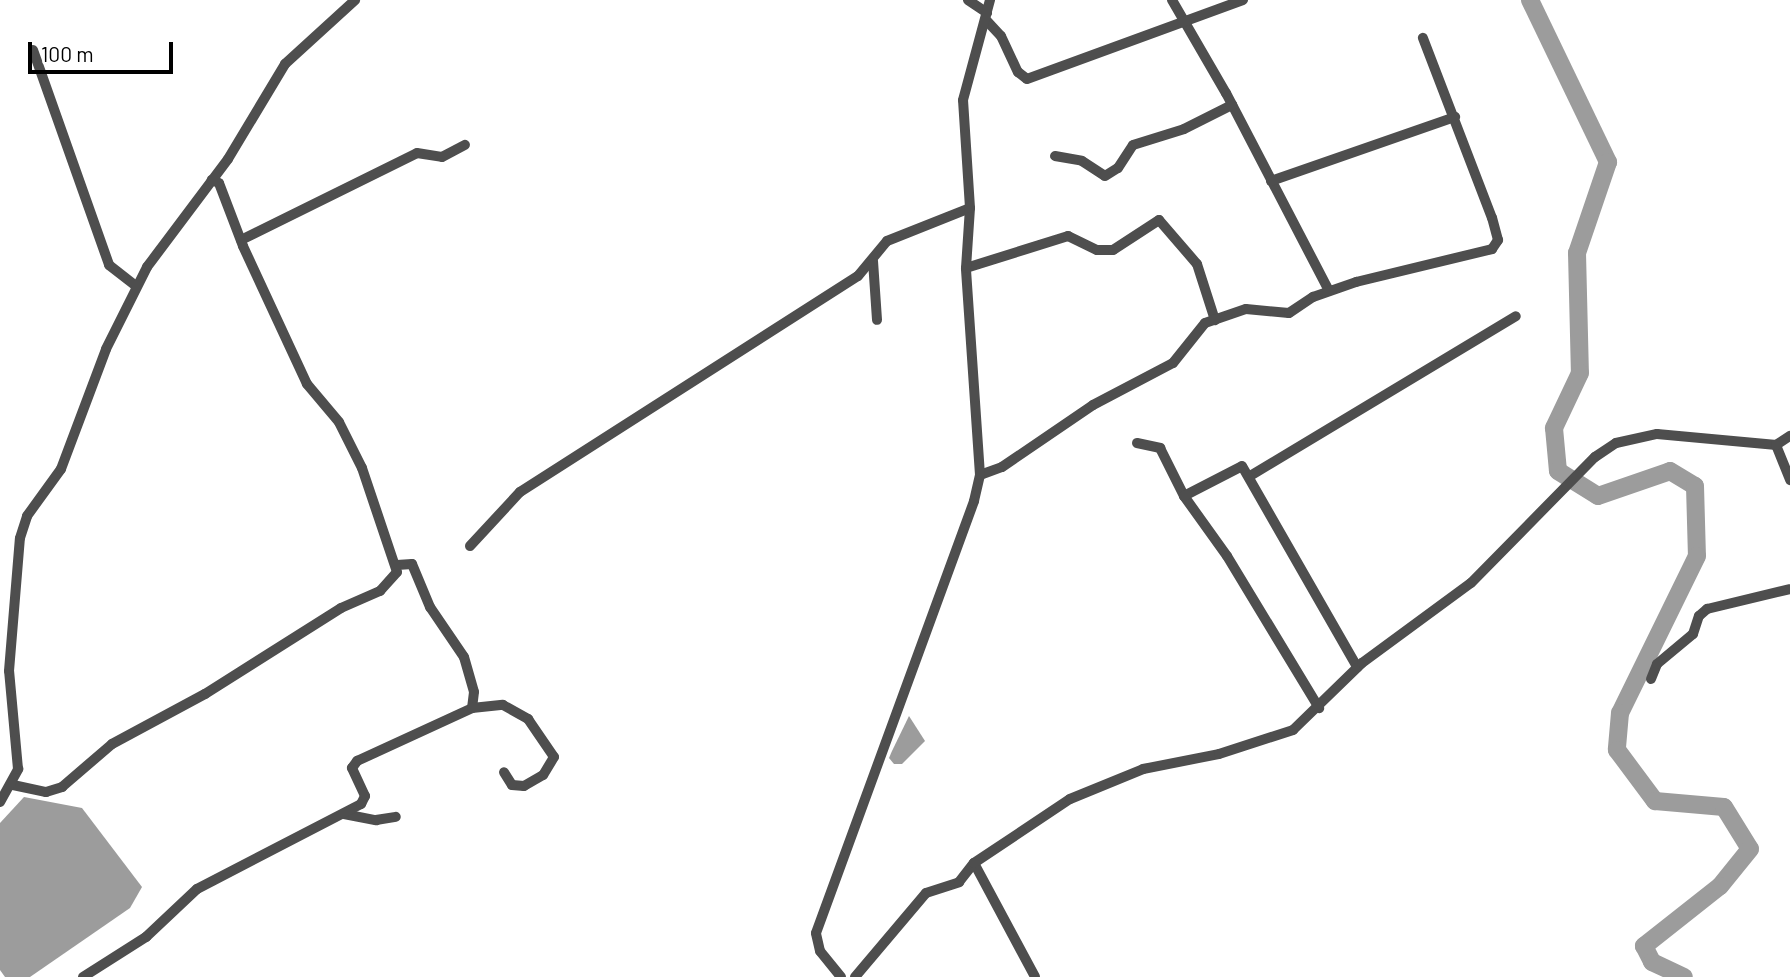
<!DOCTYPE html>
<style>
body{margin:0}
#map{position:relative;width:1790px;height:977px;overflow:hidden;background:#fff;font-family:Barlow,sans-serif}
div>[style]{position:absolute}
.water>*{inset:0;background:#9c9c9c}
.river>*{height:18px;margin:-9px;padding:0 9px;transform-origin:9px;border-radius:9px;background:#9c9c9c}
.minor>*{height:10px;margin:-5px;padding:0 5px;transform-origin:5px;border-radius:5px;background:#4e4e4e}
span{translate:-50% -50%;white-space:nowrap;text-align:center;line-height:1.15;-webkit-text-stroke:6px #fff;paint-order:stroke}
.scale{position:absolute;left:28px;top:42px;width:145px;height:32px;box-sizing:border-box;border:4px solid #000;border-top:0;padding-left:9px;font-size:21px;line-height:24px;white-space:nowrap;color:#000;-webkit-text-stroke:5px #fff;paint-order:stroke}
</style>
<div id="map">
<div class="water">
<i style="clip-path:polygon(909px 716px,925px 741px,902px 764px,894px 764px,889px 758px,892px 751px)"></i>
<i style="clip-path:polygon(24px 797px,82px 808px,142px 887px,130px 908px,30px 977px,5px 977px,0 970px,0 823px)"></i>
</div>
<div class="river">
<i style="left:1530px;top:0;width:180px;rotate:64.3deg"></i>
<i style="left:1608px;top:162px;width:96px;rotate:108.8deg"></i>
<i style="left:1577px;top:253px;width:120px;rotate:88.6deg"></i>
<i style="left:1580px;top:373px;width:61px;rotate:115.3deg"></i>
<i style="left:1554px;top:428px;width:43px;rotate:84.7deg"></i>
<i style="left:1558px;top:471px;width:47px;rotate:32deg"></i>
<i style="left:1598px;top:496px;width:76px;rotate:-19.1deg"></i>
<i style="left:1670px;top:471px;width:29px;rotate:31deg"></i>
<i style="left:1695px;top:486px;width:70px;rotate:88.4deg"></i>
<i style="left:1697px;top:556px;width:175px;rotate:116.1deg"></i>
<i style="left:1620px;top:713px;width:37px;rotate:95deg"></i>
<i style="left:1617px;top:750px;width:64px;rotate:53.3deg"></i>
<i style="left:1655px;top:801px;width:69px;rotate:5deg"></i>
<i style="left:1724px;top:807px;width:49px;rotate:58.2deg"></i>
<i style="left:1750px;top:849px;width:48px;rotate:129deg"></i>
<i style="left:1720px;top:886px;width:97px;rotate:141.7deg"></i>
<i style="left:1644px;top:946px;width:18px;rotate:63deg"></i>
<i style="left:1652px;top:962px;width:35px;rotate:25deg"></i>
</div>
<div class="minor">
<i style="left:968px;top:0;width:23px;rotate:34deg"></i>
<i style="left:1172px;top:0;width:108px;rotate:59.9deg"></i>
<i style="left:1226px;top:93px;width:223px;rotate:62.5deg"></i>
<i style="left:986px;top:20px;width:22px;rotate:47deg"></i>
<i style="left:1001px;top:36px;width:40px;rotate:65deg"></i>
<i style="left:1018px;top:72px;width:11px;rotate:38deg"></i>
<i style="left:1027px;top:79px;width:230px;rotate:-20.1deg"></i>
<i style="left:33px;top:50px;width:228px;rotate:70.5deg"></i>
<i style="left:109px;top:265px;width:34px;rotate:38deg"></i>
<i style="left:1055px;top:156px;width:27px;rotate:10deg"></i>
<i style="left:1082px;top:161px;width:27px;rotate:33deg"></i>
<i style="left:1105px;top:176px;width:15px;rotate:-32deg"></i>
<i style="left:1118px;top:168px;width:27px;rotate:-57deg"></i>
<i style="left:1133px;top:145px;width:53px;rotate:-17.4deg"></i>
<i style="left:1184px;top:129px;width:54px;rotate:-26.6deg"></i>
<i style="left:1271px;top:181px;width:195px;rotate:-19.2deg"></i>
<i style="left:241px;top:240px;width:196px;rotate:-26.3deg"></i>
<i style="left:417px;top:153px;width:25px;rotate:9deg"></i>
<i style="left:442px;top:157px;width:26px;rotate:-28deg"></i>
<i style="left:873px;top:261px;width:59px;rotate:86.1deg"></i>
<i style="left:966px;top:268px;width:107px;rotate:-17.4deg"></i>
<i style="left:1068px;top:236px;width:32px;rotate:26deg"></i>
<i style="left:1097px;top:250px;width:16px"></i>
<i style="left:1113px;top:250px;width:55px;rotate:-33.1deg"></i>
<i style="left:1159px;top:220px;width:58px;rotate:49.2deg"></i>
<i style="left:1197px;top:264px;width:59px;rotate:72.2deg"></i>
<i style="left:1137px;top:443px;width:24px;rotate:12deg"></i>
<i style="left:1160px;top:448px;width:54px;rotate:63.4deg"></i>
<i style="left:1184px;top:496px;width:74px;rotate:54.4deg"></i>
<i style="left:1227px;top:556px;width:178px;rotate:58.8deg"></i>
<i style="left:1776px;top:445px;width:38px;rotate:68deg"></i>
<i style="left:980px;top:475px;width:23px;rotate:-20deg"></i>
<i style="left:1002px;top:467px;width:110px;rotate:-34.3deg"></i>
<i style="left:1093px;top:405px;width:90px;rotate:-27.7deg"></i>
<i style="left:1173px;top:363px;width:51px;rotate:-51.3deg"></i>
<i style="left:1205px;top:323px;width:43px;rotate:-18.9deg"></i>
<i style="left:1246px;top:309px;width:43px;rotate:5.3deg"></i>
<i style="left:1289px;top:313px;width:29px;rotate:-34deg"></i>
<i style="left:1313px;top:297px;width:46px;rotate:-19.2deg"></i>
<i style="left:1356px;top:282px;width:140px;rotate:-13.6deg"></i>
<i style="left:1492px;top:249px;width:11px;rotate:-56deg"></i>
<i style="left:1498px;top:240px;width:23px;rotate:-105deg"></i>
<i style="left:1492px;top:218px;width:193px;rotate:-111deg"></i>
<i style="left:1250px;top:476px;width:310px;rotate:-31deg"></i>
<i style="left:1184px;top:496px;width:65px;rotate:-27.3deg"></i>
<i style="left:1242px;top:466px;width:232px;rotate:60.2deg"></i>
<i style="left:470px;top:546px;width:74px;rotate:-47.2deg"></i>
<i style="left:520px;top:492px;width:401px;rotate:-32.6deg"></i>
<i style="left:858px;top:276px;width:45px;rotate:-50.4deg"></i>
<i style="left:887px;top:241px;width:89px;rotate:-21.7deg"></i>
<i style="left:397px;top:565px;width:15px;rotate:-4deg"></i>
<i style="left:412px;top:564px;width:47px;rotate:67.3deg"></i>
<i style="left:430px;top:607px;width:60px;rotate:55.8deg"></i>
<i style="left:464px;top:657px;width:36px;rotate:74deg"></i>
<i style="left:474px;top:692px;width:16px;rotate:97deg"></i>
<i style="left:1651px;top:679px;width:16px;rotate:-68deg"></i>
<i style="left:1657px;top:664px;width:47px;rotate:-39.8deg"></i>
<i style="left:1693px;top:634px;width:19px;rotate:-72deg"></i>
<i style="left:1699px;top:616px;width:11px;rotate:-41deg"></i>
<i style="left:1707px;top:609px;width:85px;rotate:-13.5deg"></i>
<i style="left:13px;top:785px;width:34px;rotate:12deg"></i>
<i style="left:46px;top:792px;width:17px;rotate:-17deg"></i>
<i style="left:62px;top:787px;width:66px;rotate:-40.7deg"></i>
<i style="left:112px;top:744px;width:106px;rotate:-28.3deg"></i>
<i style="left:205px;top:694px;width:161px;rotate:-32.3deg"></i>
<i style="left:341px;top:608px;width:43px;rotate:-23.6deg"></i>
<i style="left:380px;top:591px;width:25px;rotate:-48deg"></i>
<i style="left:397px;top:572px;width:110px;rotate:-108.6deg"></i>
<i style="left:362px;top:468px;width:51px;rotate:-116.6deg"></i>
<i style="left:339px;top:422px;width:50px;rotate:-130.1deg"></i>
<i style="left:307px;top:384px;width:152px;rotate:-114.9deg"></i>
<i style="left:243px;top:246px;width:67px;rotate:-110.9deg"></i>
<i style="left:219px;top:183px;width:8px;rotate:-157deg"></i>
<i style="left:0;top:802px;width:38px;rotate:-61deg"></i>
<i style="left:18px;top:769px;width:98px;rotate:-95.2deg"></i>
<i style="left:9px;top:671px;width:133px;rotate:-85.3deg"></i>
<i style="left:20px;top:538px;width:23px;rotate:-72deg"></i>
<i style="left:27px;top:516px;width:58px;rotate:-54.1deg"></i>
<i style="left:61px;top:469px;width:128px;rotate:-69.4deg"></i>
<i style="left:106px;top:349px;width:92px;rotate:-63.4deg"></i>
<i style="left:147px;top:267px;width:135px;rotate:-53.1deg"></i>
<i style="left:228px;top:159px;width:111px;rotate:-59deg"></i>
<i style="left:285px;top:64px;width:95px;rotate:-42.4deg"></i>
<i style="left:344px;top:814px;width:33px;rotate:11deg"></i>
<i style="left:376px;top:820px;width:20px;rotate:-9deg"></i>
<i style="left:974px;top:863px;width:129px;rotate:61.8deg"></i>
<i style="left:83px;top:977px;width:75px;rotate:-32.4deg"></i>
<i style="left:146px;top:937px;width:70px;rotate:-43.3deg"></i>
<i style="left:197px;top:889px;width:185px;rotate:-27.4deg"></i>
<i style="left:361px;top:804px;width:9px;rotate:-63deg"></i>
<i style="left:365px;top:796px;width:31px;rotate:-115deg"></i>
<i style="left:352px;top:768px;width:9px;rotate:-54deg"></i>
<i style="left:357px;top:761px;width:127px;rotate:-24.7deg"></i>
<i style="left:472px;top:708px;width:31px;rotate:-6deg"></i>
<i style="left:503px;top:705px;width:29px;rotate:29deg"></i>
<i style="left:528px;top:719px;width:46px;rotate:55.6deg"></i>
<i style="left:554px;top:757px;width:21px;rotate:121deg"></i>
<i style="left:543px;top:775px;width:22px;rotate:150deg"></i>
<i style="left:524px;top:786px;width:12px;rotate:-175deg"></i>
<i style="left:512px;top:785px;width:15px;rotate:-122deg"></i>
<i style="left:841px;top:977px;width:33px;rotate:-129deg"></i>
<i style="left:820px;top:951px;width:18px;rotate:-103deg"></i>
<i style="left:816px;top:933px;width:460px;rotate:-69.9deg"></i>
<i style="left:974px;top:501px;width:27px;rotate:-77deg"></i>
<i style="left:980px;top:475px;width:207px;rotate:-93.9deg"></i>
<i style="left:966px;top:268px;width:60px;rotate:-86.2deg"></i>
<i style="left:970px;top:208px;width:108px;rotate:-93.7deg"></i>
<i style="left:963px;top:100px;width:104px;rotate:-74.9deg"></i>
<i style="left:855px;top:977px;width:110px;rotate:-49.8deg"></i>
<i style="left:926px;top:893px;width:35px;rotate:-18deg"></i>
<i style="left:959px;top:882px;width:24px;rotate:-52deg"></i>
<i style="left:974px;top:863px;width:115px;rotate:-33.7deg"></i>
<i style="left:1070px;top:799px;width:79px;rotate:-22.3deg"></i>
<i style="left:1143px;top:769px;width:77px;rotate:-11.2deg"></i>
<i style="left:1219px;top:754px;width:78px;rotate:-18deg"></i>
<i style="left:1293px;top:730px;width:96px;rotate:-44.2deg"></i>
<i style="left:1362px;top:663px;width:135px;rotate:-36.3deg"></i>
<i style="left:1471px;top:583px;width:177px;rotate:-45.5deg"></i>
<i style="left:1595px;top:457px;width:25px;rotate:-34deg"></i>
<i style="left:1616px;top:443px;width:42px;rotate:-12.4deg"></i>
<i style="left:1657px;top:434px;width:120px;rotate:5.3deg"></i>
<i style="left:1776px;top:445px;width:17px;rotate:-33deg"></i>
</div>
<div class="scale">100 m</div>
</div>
